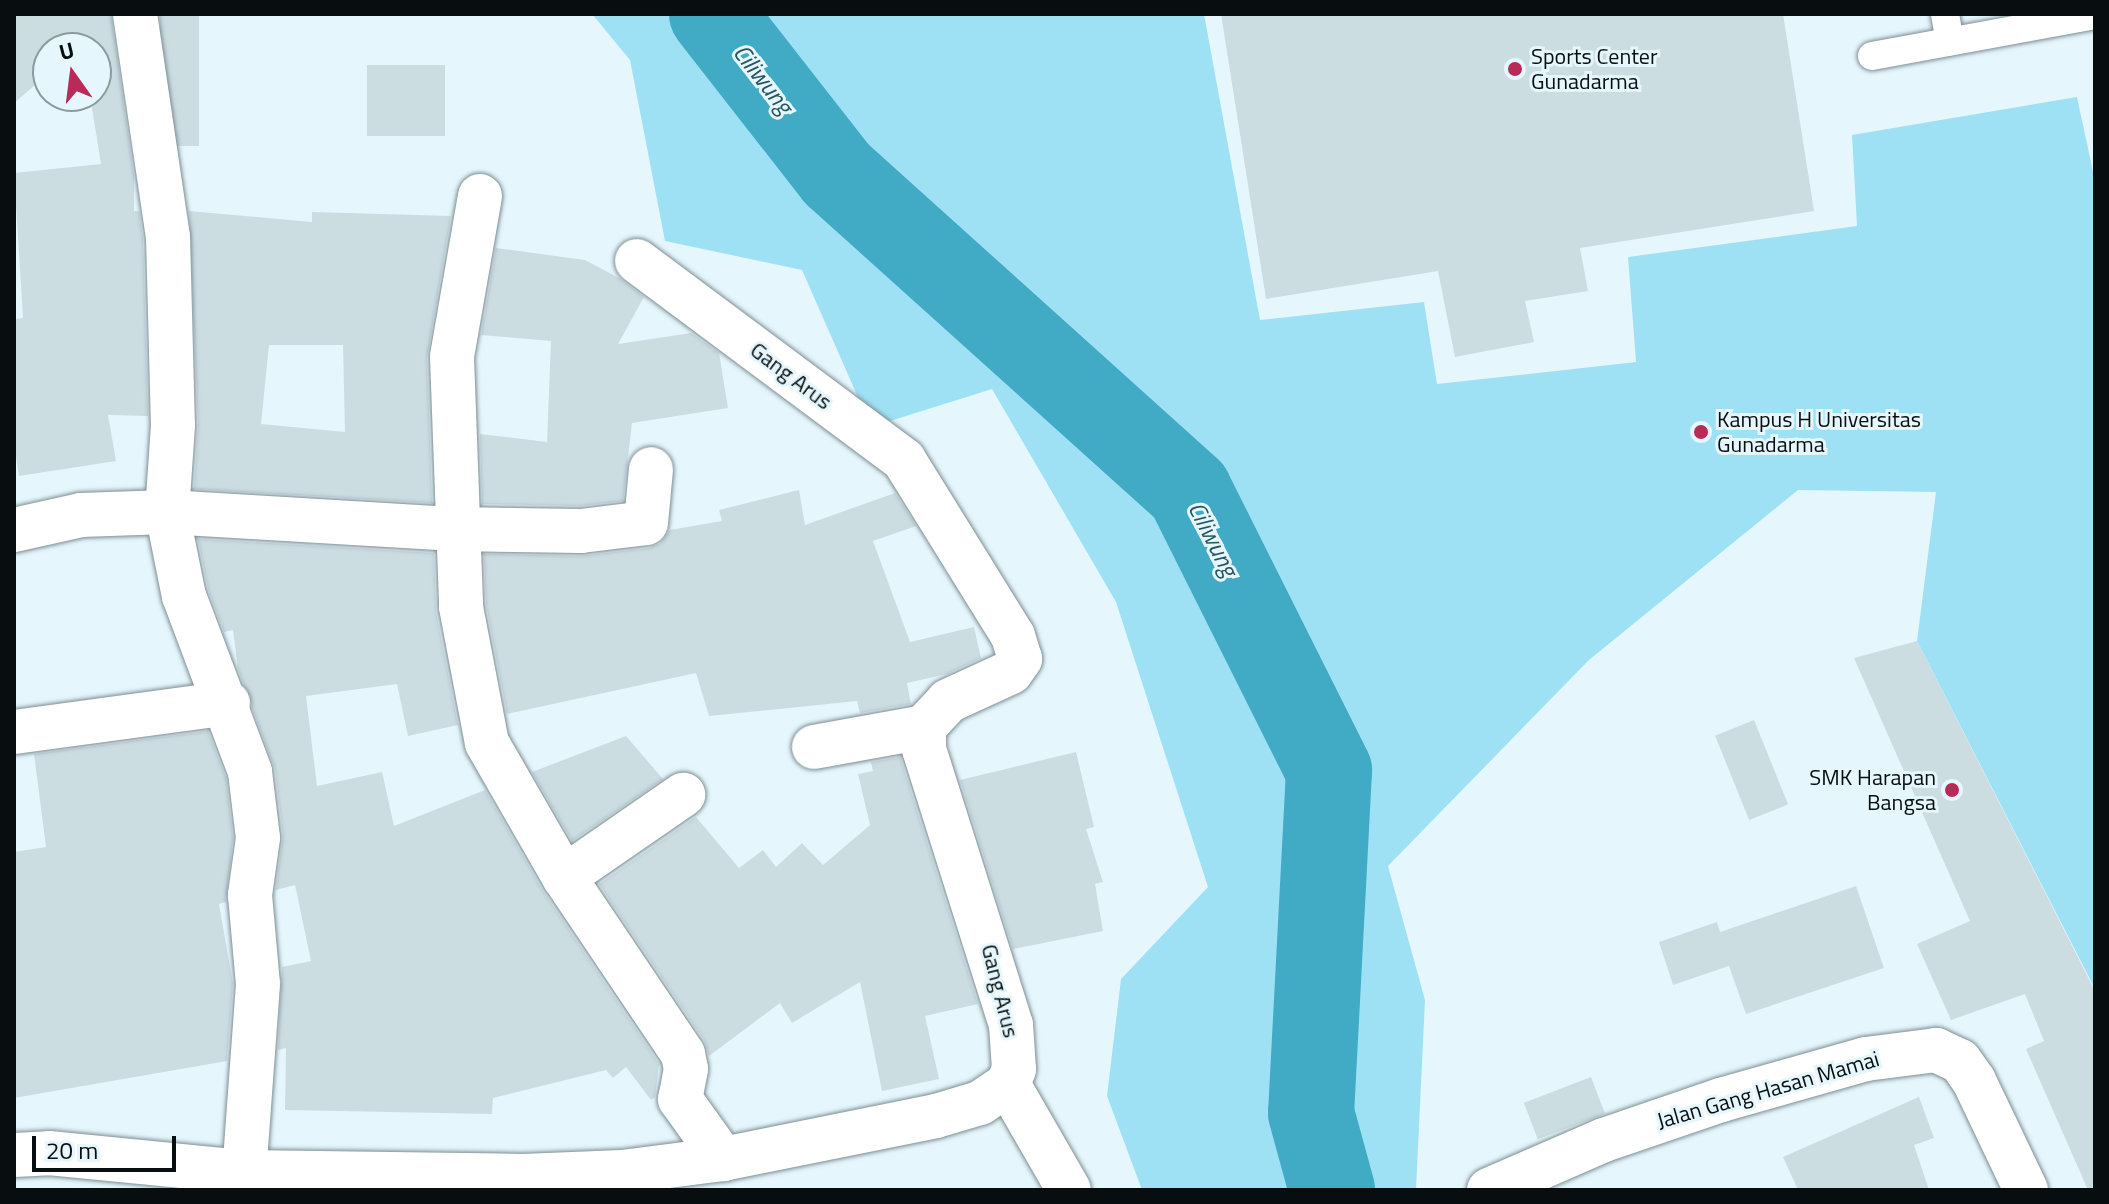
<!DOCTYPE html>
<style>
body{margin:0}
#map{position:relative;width:2109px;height:1204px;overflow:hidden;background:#e5f7fd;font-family:"Titillium Web",sans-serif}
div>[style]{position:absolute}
.green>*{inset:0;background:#9fe1f4}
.river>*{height:86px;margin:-43px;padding:0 43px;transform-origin:43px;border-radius:43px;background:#41aac5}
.building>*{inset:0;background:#ccdde2;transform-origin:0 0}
.roads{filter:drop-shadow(0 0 2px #7e8e93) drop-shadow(0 0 2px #7e8e93)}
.lane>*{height:28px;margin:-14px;padding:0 14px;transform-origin:14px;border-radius:14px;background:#fff}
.street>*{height:44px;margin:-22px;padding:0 22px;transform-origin:22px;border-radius:22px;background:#fff}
.dots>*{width:22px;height:22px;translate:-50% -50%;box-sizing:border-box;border:4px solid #e5f7fd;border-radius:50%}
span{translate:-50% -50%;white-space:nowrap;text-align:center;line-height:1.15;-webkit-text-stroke:6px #e5f7fd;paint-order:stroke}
.poi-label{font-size:22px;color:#080e10}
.left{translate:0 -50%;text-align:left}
.right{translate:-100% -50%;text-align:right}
.street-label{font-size:22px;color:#080e10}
.water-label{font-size:24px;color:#275460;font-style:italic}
.frame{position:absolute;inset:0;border:16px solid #080e10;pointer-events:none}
.north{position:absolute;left:32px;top:32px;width:80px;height:80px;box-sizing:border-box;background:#e5f7fd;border:2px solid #8d9a9e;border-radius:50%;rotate:346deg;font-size:22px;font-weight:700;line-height:32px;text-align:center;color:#080e10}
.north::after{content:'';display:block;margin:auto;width:28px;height:36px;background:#ba2a56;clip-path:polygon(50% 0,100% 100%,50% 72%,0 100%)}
.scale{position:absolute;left:32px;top:1136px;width:144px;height:36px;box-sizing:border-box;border:4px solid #080e10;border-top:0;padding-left:10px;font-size:24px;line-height:28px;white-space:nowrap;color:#080e10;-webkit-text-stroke:6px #e5f7fd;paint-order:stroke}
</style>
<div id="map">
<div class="green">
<i style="clip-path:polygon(592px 14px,1204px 14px,1260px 320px,1424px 302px,1437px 384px,1636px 362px,1628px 257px,1857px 226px,1852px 135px,2077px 97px,2095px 181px,2095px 989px,1917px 641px,1936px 492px,1798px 490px,1589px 660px,1388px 866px,1425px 1000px,1416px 1190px,1142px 1190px,1107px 1096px,1121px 979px,1208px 887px,1116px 602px,992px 389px,871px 427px,802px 270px,665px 241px,630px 60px)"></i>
</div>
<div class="river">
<i style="left:712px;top:14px;width:203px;rotate:52deg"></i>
<i style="left:837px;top:174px;width:474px;rotate:42deg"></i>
<i style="left:1189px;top:491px;width:313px;rotate:63.4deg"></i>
<i style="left:1329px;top:771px;width:342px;rotate:93deg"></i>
<i style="left:1311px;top:1113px;width:80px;rotate:74.7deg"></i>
</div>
<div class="building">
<i style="clip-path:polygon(14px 14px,111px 14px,134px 175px,134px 211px,139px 211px,143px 239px,148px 416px,108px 415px,116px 461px,19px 476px,14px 443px,14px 319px,23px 318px,14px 173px,101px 164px,90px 96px,96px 96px,96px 48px,48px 48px,48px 74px,14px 103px)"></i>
<i style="left:160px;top:14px;width:39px;height:132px"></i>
<i style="clip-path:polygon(1221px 14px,1783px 14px,1814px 211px,1580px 248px,1588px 291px,1525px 301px,1534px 342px,1455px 357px,1438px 271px,1266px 299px)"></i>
<i style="left:367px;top:65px;width:78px;height:71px"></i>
<i style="clip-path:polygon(evenodd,189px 211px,312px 222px,312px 212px,451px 216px,427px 358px,432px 503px,194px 489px,198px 424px,189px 211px,269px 345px,343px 345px,345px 432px,261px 424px,269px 345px)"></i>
<i style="clip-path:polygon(496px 248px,585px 260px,619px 278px,644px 297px,618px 344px,691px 333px,719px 353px,728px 408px,632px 423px,623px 501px,580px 506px,482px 504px,480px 434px,547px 442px,551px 341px,481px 335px)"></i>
<i style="clip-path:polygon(799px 490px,805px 525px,895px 493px,916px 526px,873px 541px,910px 642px,974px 627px,981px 658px,947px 674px,907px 683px,911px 704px,860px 713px,857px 701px,709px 716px,696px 673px,507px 714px,486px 604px,484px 554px,581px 556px,649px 548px,660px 544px,670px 530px,722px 521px,719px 510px)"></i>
<i style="clip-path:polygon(198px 539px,434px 553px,436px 612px,458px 725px,408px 736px,397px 684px,306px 696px,317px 786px,382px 772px,394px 826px,485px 790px,543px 891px,659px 1064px,655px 1097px,651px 1100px,626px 1067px,613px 1078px,606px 1070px,493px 1098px,492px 1114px,285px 1110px,286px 1048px,278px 1050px,282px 967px,311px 961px,295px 885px,276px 890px,283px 835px,275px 769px,238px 669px,233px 630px,224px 632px,208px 589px)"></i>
<i style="clip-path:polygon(1917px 641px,2095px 991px,2095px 1190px,2088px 1190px,2026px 1049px,2044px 1041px,2025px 994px,1951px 1020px,1917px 944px,1970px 921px,1854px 658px)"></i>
<i style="left:1754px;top:720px;width:91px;height:42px;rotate:68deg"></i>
<i style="clip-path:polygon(208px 731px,226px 778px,233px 838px,226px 902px,219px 904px,233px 984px,227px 1061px,14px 1098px,14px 852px,46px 847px,34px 754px)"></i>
<i style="clip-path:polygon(626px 736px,663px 779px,572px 841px,532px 772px)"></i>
<i style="clip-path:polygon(1076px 752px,1094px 827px,1086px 829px,1103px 882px,1095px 884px,1103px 931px,1013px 949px,960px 780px)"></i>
<i style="clip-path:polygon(900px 757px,978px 1004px,925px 1016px,939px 1079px,882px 1091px,860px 982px,792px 1023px,780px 1003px,709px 1056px,704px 1040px,599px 884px,696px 817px,739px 868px,763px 850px,776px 867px,802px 843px,823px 865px,870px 825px,858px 774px,873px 771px,871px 762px)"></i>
<i style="clip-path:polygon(1856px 886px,1884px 968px,1746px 1014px,1729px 966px,1673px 985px,1659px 942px,1717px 922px,1720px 932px)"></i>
<i style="left:1591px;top:1077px;width:39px;height:72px;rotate:69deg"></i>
<i style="clip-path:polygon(1919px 1097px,1934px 1138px,1914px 1145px,1929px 1190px,1798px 1190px,1783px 1157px)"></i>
</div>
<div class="roads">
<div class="lane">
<i style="left:1945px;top:14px;width:28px;rotate:80deg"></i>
<i style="left:1872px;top:56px;width:227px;rotate:-10.4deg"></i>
</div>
<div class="street">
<i style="left:135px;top:14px;width:225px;rotate:81.6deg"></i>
<i style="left:168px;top:237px;width:188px;rotate:88.5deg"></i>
<i style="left:173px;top:425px;width:87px;rotate:93.9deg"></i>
<i style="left:167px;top:512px;width:86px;rotate:78.6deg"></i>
<i style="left:184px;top:596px;width:188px;rotate:69.4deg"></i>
<i style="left:250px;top:772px;width:66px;rotate:83.1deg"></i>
<i style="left:258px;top:838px;width:58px;rotate:98deg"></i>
<i style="left:250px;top:895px;width:89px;rotate:84.9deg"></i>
<i style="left:258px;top:984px;width:207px;rotate:94.2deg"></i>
<i style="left:480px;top:196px;width:163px;rotate:99.9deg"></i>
<i style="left:452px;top:357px;width:250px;rotate:87.9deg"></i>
<i style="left:461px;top:607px;width:138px;rotate:79.2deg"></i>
<i style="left:487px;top:743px;width:155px;rotate:60.1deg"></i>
<i style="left:564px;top:877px;width:213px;rotate:56.1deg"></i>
<i style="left:683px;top:1054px;width:15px;rotate:79deg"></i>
<i style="left:686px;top:1069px;width:31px;rotate:101deg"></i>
<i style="left:680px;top:1099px;width:74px;rotate:54.4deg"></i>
<i style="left:14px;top:530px;width:69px;rotate:-12.6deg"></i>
<i style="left:81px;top:515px;width:86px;rotate:-2deg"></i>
<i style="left:167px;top:512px;width:289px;rotate:3.4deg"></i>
<i style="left:456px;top:529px;width:125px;rotate:0.9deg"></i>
<i style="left:581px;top:531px;width:65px;rotate:-7deg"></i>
<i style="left:646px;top:523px;width:54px;rotate:-84.7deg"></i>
<i style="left:14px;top:732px;width:216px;rotate:-7.7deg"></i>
<i style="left:814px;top:747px;width:112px;rotate:-10.3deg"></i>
<i style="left:564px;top:877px;width:145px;rotate:-34.6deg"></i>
<i style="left:1008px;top:1084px;width:122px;rotate:60.1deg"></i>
<i style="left:14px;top:1155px;width:35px;rotate:-3deg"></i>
<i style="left:49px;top:1153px;width:196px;rotate:5.6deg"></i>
<i style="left:244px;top:1172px;width:279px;rotate:0.8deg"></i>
<i style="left:523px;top:1176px;width:99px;rotate:-2.3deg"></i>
<i style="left:622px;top:1172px;width:102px;rotate:-7.3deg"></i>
<i style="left:723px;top:1159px;width:217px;rotate:-11.4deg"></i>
<i style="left:936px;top:1116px;width:46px;rotate:-16.5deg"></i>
<i style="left:980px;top:1103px;width:34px;rotate:-34deg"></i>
<i style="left:1008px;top:1084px;width:16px;rotate:-68deg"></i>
<i style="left:1014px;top:1069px;width:44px;rotate:-93.9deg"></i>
<i style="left:1011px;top:1025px;width:289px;rotate:-107.5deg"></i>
<i style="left:924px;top:749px;width:22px;rotate:-90deg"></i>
<i style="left:924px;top:727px;width:35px;rotate:-47deg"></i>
<i style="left:948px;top:701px;width:69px;rotate:-24.7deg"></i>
<i style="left:1011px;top:672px;width:16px;rotate:-55deg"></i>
<i style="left:1020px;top:659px;width:24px;rotate:-107deg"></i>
<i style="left:1013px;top:636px;width:207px;rotate:-121.8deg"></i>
<i style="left:904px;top:460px;width:333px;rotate:-143.3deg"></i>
<i style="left:1489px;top:1190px;width:125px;rotate:-23.5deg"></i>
<i style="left:1604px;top:1140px;width:124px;rotate:-18.9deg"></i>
<i style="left:1721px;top:1100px;width:151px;rotate:-15.8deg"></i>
<i style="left:1866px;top:1059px;width:71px;rotate:-7.3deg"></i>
<i style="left:1936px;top:1050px;width:26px;rotate:25deg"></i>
<i style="left:1960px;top:1061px;width:24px;rotate:55deg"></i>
<i style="left:1974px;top:1081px;width:121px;rotate:64.5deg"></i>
</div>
</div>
<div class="dots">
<i style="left:1515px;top:69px;background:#ba2a56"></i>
<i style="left:1701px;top:432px;background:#ba2a56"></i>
<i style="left:1952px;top:790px;background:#ba2a56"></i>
</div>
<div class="poi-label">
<span class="left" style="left:1531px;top:69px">Sports Center<br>Gunadarma</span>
<span class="left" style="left:1717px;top:432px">Kampus H Universitas<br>Gunadarma</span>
<span class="right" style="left:1936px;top:790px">SMK Harapan<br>Bangsa</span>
</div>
<div class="street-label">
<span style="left:791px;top:376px;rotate:37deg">Gang Arus</span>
<span style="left:1000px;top:991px;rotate:76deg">Gang Arus</span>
<span style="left:1768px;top:1090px;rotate:-16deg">Jalan Gang Hasan Mamai</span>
</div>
<div class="water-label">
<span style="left:763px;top:79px;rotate:52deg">Ciliwung</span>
<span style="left:1213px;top:539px;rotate:63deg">Ciliwung</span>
</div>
<div class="frame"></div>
<div class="north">U</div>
<div class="scale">20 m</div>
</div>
